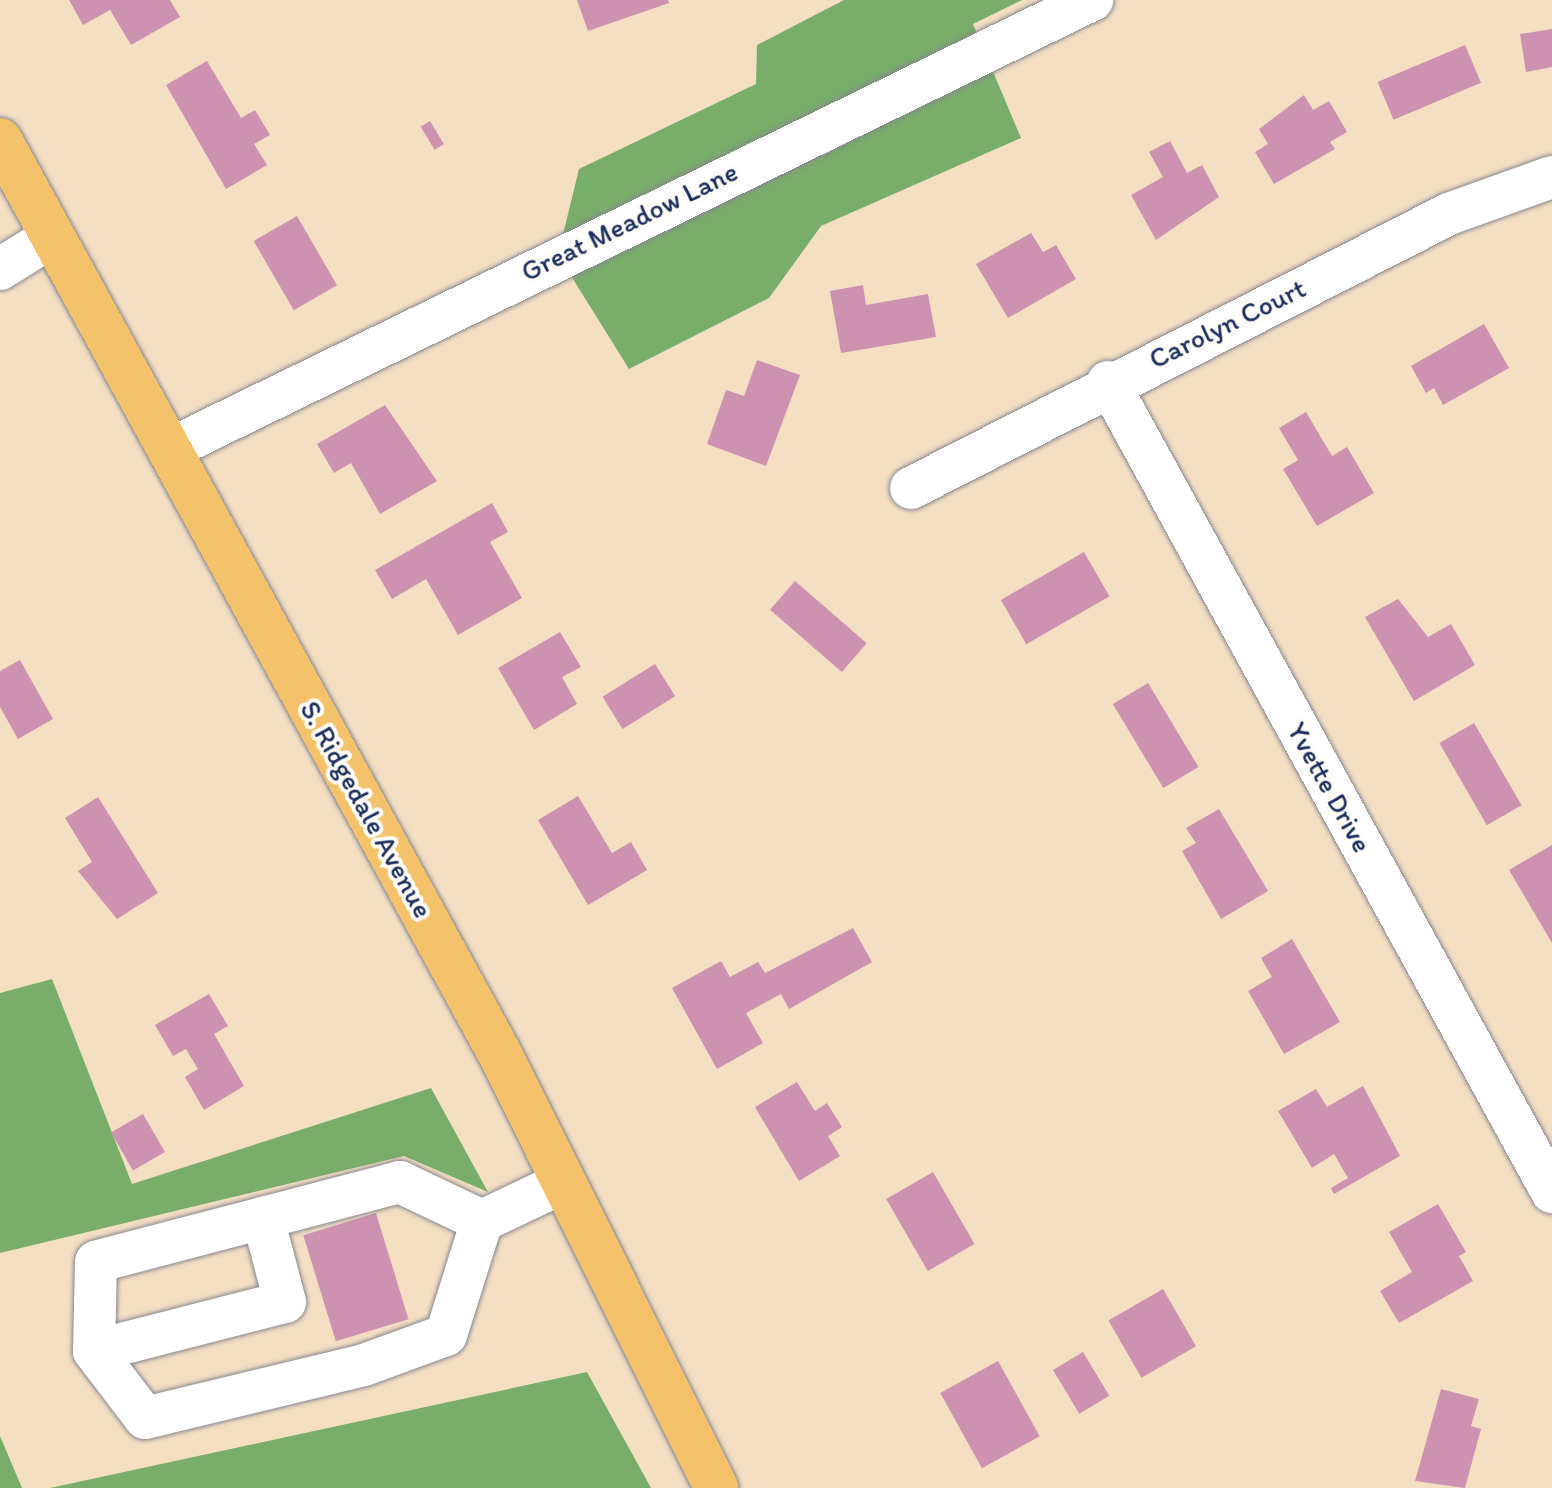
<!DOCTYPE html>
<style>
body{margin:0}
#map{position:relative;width:1552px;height:1488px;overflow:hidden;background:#f4dfc3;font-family:Itim,sans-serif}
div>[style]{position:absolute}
.forest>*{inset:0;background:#78ad6a}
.building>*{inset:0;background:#cd92b0;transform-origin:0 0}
.roads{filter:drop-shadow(0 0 2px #888790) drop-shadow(0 0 2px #888790)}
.minor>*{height:42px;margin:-21px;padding:0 21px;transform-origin:21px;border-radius:21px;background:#fff}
.major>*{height:44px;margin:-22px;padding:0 22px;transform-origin:22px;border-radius:22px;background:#f3c26a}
span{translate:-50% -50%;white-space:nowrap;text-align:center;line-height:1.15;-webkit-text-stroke:8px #fdfcf7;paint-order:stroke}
.street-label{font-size:28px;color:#1b2f5e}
</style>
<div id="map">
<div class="forest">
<i style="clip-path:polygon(844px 0,1022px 0,973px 24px,1021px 138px,821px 226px,769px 298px,629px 369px,558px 255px,579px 169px,756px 84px,757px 45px)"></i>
<i style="clip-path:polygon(52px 979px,132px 1184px,431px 1088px,488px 1192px,404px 1156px,0 1253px,0 993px)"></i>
<i style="clip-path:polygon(587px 1372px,651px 1488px,50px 1488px)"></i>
<i style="clip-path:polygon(0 1436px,22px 1488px,0 1488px)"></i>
</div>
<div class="building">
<i style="clip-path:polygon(69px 0,170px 0,180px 17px,131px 45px,110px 10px,83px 25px)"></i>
<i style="clip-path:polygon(577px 0,668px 0,669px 3px,588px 31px)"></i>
<i style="clip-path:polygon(1552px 29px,1552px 67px,1526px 72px,1520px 34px)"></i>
<i style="left:1465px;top:45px;width:41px;height:95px;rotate:67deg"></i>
<i style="clip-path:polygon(207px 61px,241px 118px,255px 110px,270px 135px,254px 144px,267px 165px,226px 189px,166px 85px)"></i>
<i style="clip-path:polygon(1304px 95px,1313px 110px,1329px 101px,1347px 132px,1330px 142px,1335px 149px,1274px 184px,1255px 152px,1268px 144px,1259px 129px)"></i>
<i style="left:430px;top:121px;width:27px;height:11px;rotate:59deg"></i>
<i style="clip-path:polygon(1170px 141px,1187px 173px,1202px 165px,1219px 197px,1156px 240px,1131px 195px,1163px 177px,1149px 152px)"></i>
<i style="left:297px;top:216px;width:80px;height:50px;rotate:60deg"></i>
<i style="clip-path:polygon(1031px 233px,1043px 252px,1056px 245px,1076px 279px,1008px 318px,976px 264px)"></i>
<i style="clip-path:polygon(863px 285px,866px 305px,928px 294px,936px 337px,841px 353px,830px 291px)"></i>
<i style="clip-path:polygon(1484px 324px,1509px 368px,1443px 405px,1434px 388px,1426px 393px,1411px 366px)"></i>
<i style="clip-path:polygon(757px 360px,800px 375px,766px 466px,707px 444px,726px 390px,744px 396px)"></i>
<i style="clip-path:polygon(385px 405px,437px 481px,380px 514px,351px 463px,334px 473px,317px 444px)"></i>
<i style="clip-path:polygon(1306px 412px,1332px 456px,1347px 447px,1374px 493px,1317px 526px,1283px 469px,1298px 460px,1279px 428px)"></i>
<i style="clip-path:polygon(492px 503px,508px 532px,490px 542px,522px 598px,458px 635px,426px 579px,392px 599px,375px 570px)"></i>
<i style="left:1084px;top:552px;width:51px;height:96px;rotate:60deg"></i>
<i style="left:795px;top:581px;width:95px;height:38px;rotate:41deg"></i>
<i style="clip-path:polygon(1398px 599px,1428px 637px,1451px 624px,1475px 665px,1414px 701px,1365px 617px)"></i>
<i style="clip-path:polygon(560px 632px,581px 667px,562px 677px,577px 704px,534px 730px,498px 668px)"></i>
<i style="clip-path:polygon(20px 660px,53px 719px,18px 739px,0 707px,0 671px)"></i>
<i style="left:655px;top:664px;width:38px;height:62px;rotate:58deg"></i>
<i style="left:1148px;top:683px;width:98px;height:41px;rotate:59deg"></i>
<i style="left:1474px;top:723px;width:95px;height:40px;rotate:60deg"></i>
<i style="clip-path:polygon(578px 796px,612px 853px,631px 842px,647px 870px,588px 905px,538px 820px)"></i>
<i style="clip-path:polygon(98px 797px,158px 893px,117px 919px,78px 871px,92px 862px,65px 818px)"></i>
<i style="clip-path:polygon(1219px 809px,1268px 891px,1221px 919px,1182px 851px,1196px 843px,1186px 828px)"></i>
<i style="clip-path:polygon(1552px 845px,1552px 943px,1509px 870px)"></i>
<i style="clip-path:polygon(853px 928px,872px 962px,789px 1009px,781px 994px,746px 1013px,763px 1043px,717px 1069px,672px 988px,721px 961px,730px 977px,758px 962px,765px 973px)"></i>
<i style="clip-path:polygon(1292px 939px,1340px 1022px,1284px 1054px,1248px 991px,1272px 977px,1261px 958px)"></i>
<i style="clip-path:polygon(209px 994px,228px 1026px,214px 1034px,244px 1086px,204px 1110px,185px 1077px,198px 1069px,186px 1049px,173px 1056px,155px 1025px)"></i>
<i style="clip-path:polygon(797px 1082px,815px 1111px,827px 1103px,842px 1127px,828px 1136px,840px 1156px,799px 1181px,755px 1107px)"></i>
<i style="clip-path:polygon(1363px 1086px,1400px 1156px,1334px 1194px,1331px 1188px,1348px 1178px,1334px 1154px,1312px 1168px,1278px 1111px,1316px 1089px,1327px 1107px)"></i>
<i style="left:143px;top:1114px;width:44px;height:37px;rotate:60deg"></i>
<i style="left:933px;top:1172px;width:83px;height:54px;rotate:60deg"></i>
<i style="clip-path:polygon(1438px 1204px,1466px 1252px,1459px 1256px,1473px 1281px,1399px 1323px,1380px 1291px,1412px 1272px,1389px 1232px)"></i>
<i style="left:376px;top:1213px;width:111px;height:76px;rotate:73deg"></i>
<i style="left:1163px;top:1289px;width:66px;height:63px;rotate:60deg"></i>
<i style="left:1083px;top:1352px;width:51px;height:35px;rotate:59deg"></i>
<i style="left:998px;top:1361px;width:86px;height:66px;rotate:61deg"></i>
<i style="clip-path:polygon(1441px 1389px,1479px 1399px,1471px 1426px,1481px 1429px,1465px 1488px,1415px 1481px)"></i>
</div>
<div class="roads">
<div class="minor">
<i style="left:0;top:269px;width:62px;rotate:-31.9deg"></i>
<i style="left:1108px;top:382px;width:924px;rotate:61.27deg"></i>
<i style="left:170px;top:449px;width:1026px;rotate:-25.97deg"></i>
<i style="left:911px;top:488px;width:604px;rotate:-26.99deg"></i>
<i style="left:1449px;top:214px;width:109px;rotate:-19.8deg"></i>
<i style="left:482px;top:1221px;width:91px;rotate:-154.6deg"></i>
<i style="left:400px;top:1182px;width:314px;rotate:165.3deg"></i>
<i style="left:96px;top:1262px;width:89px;rotate:91.3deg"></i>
<i style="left:94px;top:1351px;width:84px;rotate:52.7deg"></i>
<i style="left:145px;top:1418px;width:225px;rotate:-13.6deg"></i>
<i style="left:364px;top:1365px;width:87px;rotate:-20.1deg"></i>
<i style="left:446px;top:1335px;width:120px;rotate:-72.5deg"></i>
<i style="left:482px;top:1221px;width:89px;rotate:-25.4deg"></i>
<i style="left:94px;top:1351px;width:197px;rotate:-14.4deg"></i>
<i style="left:285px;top:1302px;width:87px;rotate:-104.7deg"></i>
</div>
<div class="major">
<i style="left:0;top:140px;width:1042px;rotate:61.32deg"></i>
<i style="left:500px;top:1054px;width:485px;rotate:63.5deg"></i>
</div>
</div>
<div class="street-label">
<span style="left:629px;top:221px;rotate:-26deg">Great Meadow Lane</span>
<span style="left:1227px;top:323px;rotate:-26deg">Carolyn Court</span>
<span style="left:1330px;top:787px;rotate:61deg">Yvette Drive</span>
<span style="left:367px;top:809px;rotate:61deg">S. Ridgedale Avenue</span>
</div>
</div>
